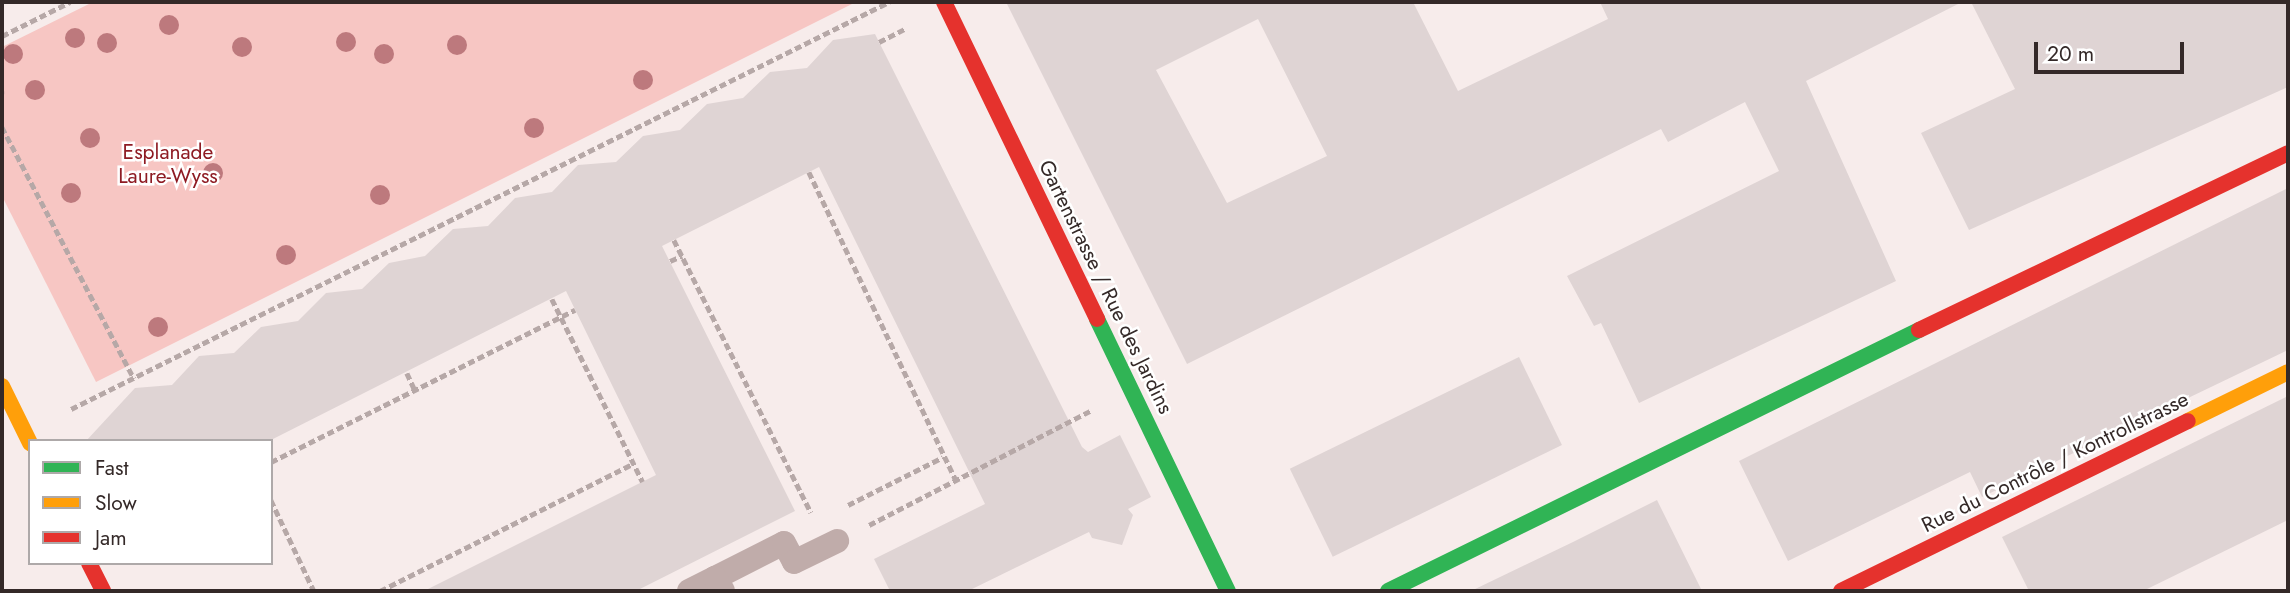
<!DOCTYPE html>
<meta charset="utf-8">
<style>
body{margin:0}
#map{position:relative;width:2290px;height:593px;overflow:hidden;background:#f7eceb;font-family:Jost,sans-serif}
div>[style]{position:absolute}
.green>*{inset:0;background:#f7c6c3}
.building>*{inset:0;background:#dfd4d4;transform-origin:0 0}
.path>*{height:4.5px;margin-top:-2.25px;transform-origin:0;background:repeating-linear-gradient(90deg,#b6a8a7 0 7px,transparent 0 10.5px)}
.lane>*{height:24px;margin:-12px;padding:0 12px;transform-origin:12px;border-radius:12px;background:#c0acaa}
.fast>*{height:16px;margin:-8px;padding:0 8px;transform-origin:8px;border-radius:8px;background:#30b455}
.slow>*{height:16px;margin:-8px;padding:0 8px;transform-origin:8px;border-radius:8px;background:#ff9f0a}
.jam>*{height:16px;margin:-8px;padding:0 8px;transform-origin:8px;border-radius:8px;background:#e5322d}
.trees>*{width:20px;height:20px;margin:-10px;border-radius:50%;background:#bd797d}
span{translate:-50% -50%;white-space:nowrap;text-align:center;line-height:1.15;-webkit-text-stroke:5px #fff;paint-order:stroke}
.park-label{font-size:21px;color:#8e1b23}
.street-label{font-size:21px;color:#342928}
.frame{position:absolute;inset:0;border:4px solid #342928;pointer-events:none}
.legend{position:absolute;left:28px;top:439px;width:245px;height:126px;box-sizing:border-box;background:#fff;border:2px solid #aea9a9;margin:0;padding:9px 12px;list-style:none;font-size:21px;color:#342928}
.legend li{display:flex;align-items:center;gap:14px;height:35px}
.legend b{width:35px;border:2px solid #aea9a9}
.scale{position:absolute;left:2034px;top:42px;width:150px;height:32px;box-sizing:border-box;border:4px solid #342928;border-top:0;padding-left:9px;font-size:21px;line-height:24px;white-space:nowrap;color:#342928;-webkit-text-stroke:5px #fff;paint-order:stroke}
</style>
<div id="map">
<div class="green">
<i style="clip-path:polygon(93px 2px,856px 2px,96px 382px,2px 196px,2px 47px)"></i>
</div>
<div class="building">
<i style="clip-path:polygon(evenodd,1006px 2px,1413px 2px,1458px 91px,1608px 19px,1600px 2px,1962px 2px,1806px 81px,1896px 281px,1639px 403px,1601px 323px,1594px 326px,1567px 276px,1779px 171px,1745px 102px,1668px 142px,1661px 129px,1187px 364px,1006px 2px,1258px 19px,1327px 156px,1227px 203px,1156px 70px,1258px 19px)"></i>
<i style="clip-path:polygon(1971px 2px,2288px 2px,2288px 87px,1969px 230px,1921px 133px,2015px 89px)"></i>
<i style="clip-path:polygon(875px 34px,1082px 447px,1088px 452px,1120px 435px,1151px 497px,1128px 509px,1133px 515px,1122px 545px,1092px 538px,1089px 532px,968px 591px,890px 591px,874px 559px,985px 504px,819px 167px,662px 246px,795px 511px,636px 591px,424px 591px,656px 475px,566px 291px,269px 441px,86px 441px,135px 388px,172px 385px,199px 356px,234px 353px,261px 327px,298px 321px,326px 293px,362px 289px,389px 263px,425px 256px,453px 229px,488px 226px,515px 198px,552px 192px,578px 165px,616px 162px,643px 136px,680px 130px,707px 104px,743px 98px,770px 72px,807px 68px,833px 40px)"></i>
<i style="clip-path:polygon(2288px 188px,2288px 350px,1982px 497px,1970px 472px,1788px 561px,1739px 461px)"></i>
<i style="left:1519px;top:357px;width:98px;height:255px;rotate:64deg"></i>
<i style="clip-path:polygon(2288px 396px,2288px 520px,2143px 591px,2029px 591px,2002px 537px)"></i>
<i style="clip-path:polygon(1657px 500px,1702px 591px,1471px 591px,1573px 542px)"></i>
</div>
<div class="path">
<i style="left:2px;top:36px;width:76px;rotate:-26.6deg"></i>
<i style="left:879px;top:42px;width:30px;rotate:-27deg"></i>
<i style="left:2px;top:91px;width:3px;rotate:90deg"></i>
<i style="left:2px;top:127px;width:284px;rotate:62.3deg"></i>
<i style="left:809px;top:172px;width:341px;rotate:64.5deg"></i>
<i style="left:674px;top:240px;width:305px;rotate:63.3deg"></i>
<i style="left:670px;top:261px;width:13px;rotate:-23deg"></i>
<i style="left:552px;top:299px;width:204px;rotate:63.6deg"></i>
<i style="left:407px;top:373px;width:19px;rotate:65deg"></i>
<i style="left:71px;top:409px;width:914px;rotate:-26.45deg"></i>
<i style="left:271px;top:462px;width:340px;rotate:-26.6deg"></i>
<i style="left:271px;top:500px;width:101px;rotate:64.7deg"></i>
<i style="left:848px;top:505px;width:106px;rotate:-26.8deg"></i>
<i style="left:869px;top:525px;width:251px;rotate:-27.3deg"></i>
<i style="left:380px;top:591px;width:283px;rotate:-26.7deg"></i>
</div>
<div class="lane">
<i style="left:715px;top:578px;width:77px;rotate:-26.9deg"></i>
<i style="left:784px;top:543px;width:21px;rotate:62deg"></i>
<i style="left:794px;top:562px;width:48px;rotate:-26deg"></i>
<i style="left:689px;top:591px;width:29px;rotate:-27deg"></i>
<i style="left:715px;top:578px;width:15px;rotate:58deg"></i>
</div>
<div class="fast">
<i style="left:1097px;top:319px;width:302px;rotate:64.3deg"></i>
<i style="left:1388px;top:591px;width:592px;rotate:-26.18deg"></i>
</div>
<div class="slow">
<i style="left:2px;top:386px;width:64px;rotate:63.8deg"></i>
<i style="left:2188px;top:421px;width:111px;rotate:-26.1deg"></i>
</div>
<div class="jam">
<i style="left:944px;top:2px;width:352px;rotate:64.2deg"></i>
<i style="left:1919px;top:330px;width:409px;rotate:-25.6deg"></i>
<i style="left:89px;top:563px;width:31px;rotate:63deg"></i>
<i style="left:1841px;top:591px;width:386px;rotate:-26.1deg"></i>
</div>
<div class="trees">
<i style="left:169px;top:25px"></i>
<i style="left:75px;top:38px"></i>
<i style="left:346px;top:42px"></i>
<i style="left:107px;top:43px"></i>
<i style="left:457px;top:45px"></i>
<i style="left:242px;top:47px"></i>
<i style="left:13px;top:54px"></i>
<i style="left:384px;top:54px"></i>
<i style="left:643px;top:80px"></i>
<i style="left:35px;top:90px"></i>
<i style="left:534px;top:128px"></i>
<i style="left:90px;top:138px"></i>
<i style="left:213px;top:173px"></i>
<i style="left:71px;top:193px"></i>
<i style="left:380px;top:195px"></i>
<i style="left:286px;top:255px"></i>
<i style="left:158px;top:327px"></i>
</div>
<div class="park-label">
<span style="left:168px;top:164px">Esplanade<br>Laure-Wyss</span>
</div>
<div class="street-label">
<span style="left:1106px;top:287px;rotate:64deg">Gartenstrasse / Rue des Jardins</span>
<span style="left:2055px;top:462px;rotate:-26deg">Rue du Contrôle / Kontrollstrasse</span>
</div>
<div class="frame"></div>
<ul class="legend">
<li><b style="height:9px;background:#30b455"></b>Fast</li>
<li><b style="height:9px;background:#ff9f0a"></b>Slow</li>
<li><b style="height:9px;background:#e5322d"></b>Jam</li>
</ul>
<div class="scale">20 m</div>
</div>
